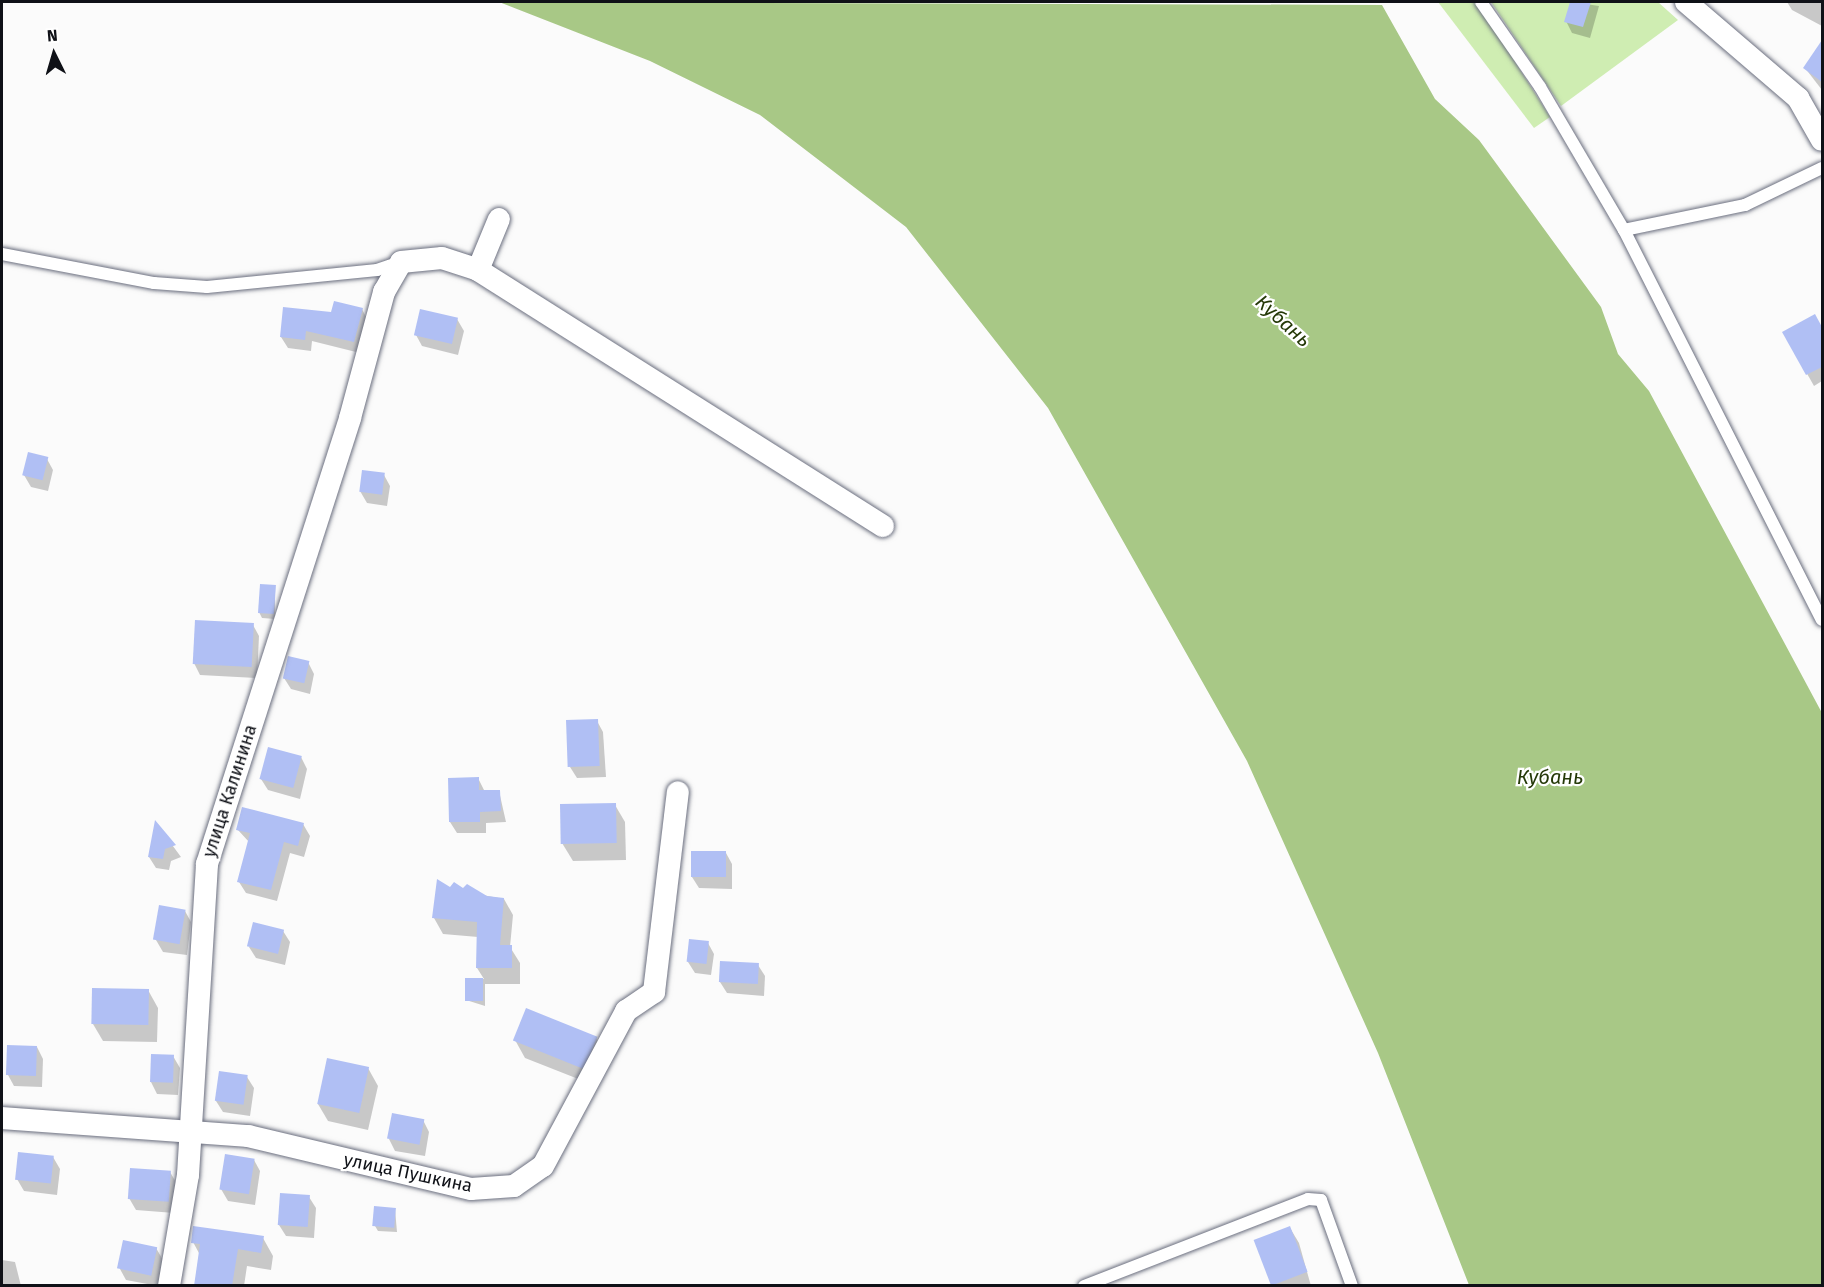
<!DOCTYPE html>
<meta charset="utf-8">
<style>
body{margin:0}
#map{position:relative;width:1824px;height:1287px;overflow:hidden;background:#fbfbfb;font-family:"Fira Sans",sans-serif}
div>[style]{position:absolute}
.green>*{inset:0;background:#cfedb2}
.water>*{inset:0;background:#a8c886}
.shadow>*{inset:0;background:#0003}
.building>*{inset:0;background:#b0bff4;transform-origin:0 0}
.roads{filter:drop-shadow(0 0 2px #6b6f7f) drop-shadow(0 0 2px #6b6f7f)}
.lane>*{height:12px;margin:-6px;padding:0 6px;transform-origin:6px;border-radius:6px;background:#fff}
.street>*{height:22px;margin:-11px;padding:0 11px;transform-origin:11px;border-radius:11px;background:#fff}
span{translate:-50% -50%;white-space:nowrap;text-align:center;line-height:1.15;-webkit-text-stroke:4.5px #fff;paint-order:stroke}
.street-label{font-size:18px;color:#0f1117}
.water-label{font-size:20px;color:#253908;font-style:italic}
.frame{position:absolute;inset:0;border:3px solid #0f1117;pointer-events:none}
.north{position:absolute;left:24px;top:24px;width:60px;height:60px;-webkit-text-stroke:4px #fff;paint-order:stroke;rotate:355deg;font-size:16px;font-weight:700;line-height:24px;text-align:center;color:#0f1117}
.north::after{content:'';display:block;margin:auto;width:21px;height:27px;background:#0f1117;clip-path:polygon(50% 0,100% 100%,50% 72%,0 100%)}
</style>
<div id="map">
<div class="green">
<i style="clip-path:polygon(1438px 2px,1477px 2px,1550px 117px,1534px 128px)"></i>
<i style="clip-path:polygon(1491px 2px,1658px 2px,1678px 20px,1561px 106px)"></i>
</div>
<div class="water">
<i style="clip-path:polygon(499px 2px,1382px 5px,1435px 99px,1479px 140px,1601px 307px,1618px 354px,1649px 391px,1822px 713px,1822px 1285px,1469px 1285px,1378px 1053px,1247px 761px,1048px 408px,906px 227px,760px 115px,650px 61px)"></i>
</div>
<div class="shadow">
<i style="clip-path:polygon(1572px 2px,1599px 6px,1590px 38px,1572px 33px,1566px 21px)"></i>
<i style="clip-path:polygon(1787px 2px,1822px 2px,1822px 26px,1792px 10px)"></i>
<i style="clip-path:polygon(1822px 43px,1822px 90px,1805px 68px)"></i>
<i style="clip-path:polygon(362px 309px,368px 321px,360px 353px,312px 341px,311px 351px,288px 348px,281px 337px,332px 314px)"></i>
<i style="clip-path:polygon(1815px 316px,1822px 330px,1822px 381px,1814px 386px,1784px 333px)"></i>
<i style="clip-path:polygon(457px 319px,464px 331px,458px 355px,422px 346px,416px 335px)"></i>
<i style="clip-path:polygon(47px 459px,53px 470px,48px 491px,31px 487px,24px 475px)"></i>
<i style="clip-path:polygon(384px 475px,390px 486px,387px 506px,367px 503px,360px 491px)"></i>
<i style="clip-path:polygon(275px 586px,275px 619px,262px 618px,259px 612px)"></i>
<i style="clip-path:polygon(253px 625px,259px 636px,257px 678px,200px 675px,194px 663px)"></i>
<i style="clip-path:polygon(308px 662px,314px 674px,310px 694px,291px 689px,284px 678px)"></i>
<i style="clip-path:polygon(597px 721px,603px 732px,606px 777px,577px 778px,570px 767px)"></i>
<i style="clip-path:polygon(301px 757px,307px 769px,300px 799px,268px 790px,261px 779px)"></i>
<i style="clip-path:polygon(478px 778px,485px 792px,499px 791px,506px 822px,486px 823px,486px 833px,457px 833px,450px 822px)"></i>
<i style="clip-path:polygon(615px 805px,625px 822px,626px 860px,573px 861px,562px 843px)"></i>
<i style="clip-path:polygon(156px 823px,181px 857px,171px 861px,169px 870px,156px 868px,149px 857px)"></i>
<i style="clip-path:polygon(303px 824px,310px 836px,304px 857px,290px 853px,277px 901px,246px 893px,239px 882px,249px 842px,238px 830px)"></i>
<i style="clip-path:polygon(726px 853px,732px 864px,732px 889px,699px 888px,692px 877px)"></i>
<i style="clip-path:polygon(450px 889px,504px 899px,513px 915px,510px 947px,520px 963px,520px 984px,485px 984px,485px 1006px,466px 1000px,466px 979px,484px 979px,477px 968px,478px 937px,443px 934px,434px 918px)"></i>
<i style="clip-path:polygon(185px 911px,191px 922px,187px 955px,163px 952px,156px 940px)"></i>
<i style="clip-path:polygon(283px 931px,290px 942px,285px 965px,256px 958px,249px 947px)"></i>
<i style="clip-path:polygon(708px 943px,714px 954px,711px 975px,695px 973px,688px 962px)"></i>
<i style="clip-path:polygon(758px 965px,765px 976px,764px 996px,727px 993px,720px 982px)"></i>
<i style="clip-path:polygon(148px 990px,158px 1008px,157px 1042px,103px 1041px,93px 1024px)"></i>
<i style="clip-path:polygon(596px 1038px,606px 1056px,591px 1084px,525px 1058px,515px 1040px)"></i>
<i style="clip-path:polygon(37px 1047px,43px 1059px,42px 1087px,14px 1086px,8px 1075px)"></i>
<i style="clip-path:polygon(152px 1055px,173px 1056px,180px 1068px,178px 1095px,157px 1094px,151px 1082px)"></i>
<i style="clip-path:polygon(368px 1068px,378px 1086px,368px 1130px,328px 1121px,318px 1104px)"></i>
<i style="clip-path:polygon(247px 1077px,254px 1088px,250px 1116px,223px 1112px,216px 1101px)"></i>
<i style="clip-path:polygon(423px 1120px,429px 1132px,425px 1156px,395px 1151px,389px 1139px)"></i>
<i style="clip-path:polygon(53px 1157px,60px 1169px,57px 1195px,24px 1191px,17px 1179px)"></i>
<i style="clip-path:polygon(254px 1160px,260px 1171px,255px 1205px,228px 1201px,221px 1189px)"></i>
<i style="clip-path:polygon(170px 1172px,177px 1184px,174px 1213px,136px 1210px,129px 1198px)"></i>
<i style="clip-path:polygon(309px 1197px,316px 1208px,314px 1238px,286px 1236px,279px 1225px)"></i>
<i style="clip-path:polygon(395px 1209px,397px 1232px,378px 1231px,375px 1226px)"></i>
<i style="clip-path:polygon(1290px 1228px,1299px 1243px,1311px 1286px,1273px 1286px,1256px 1241px)"></i>
<i style="clip-path:polygon(263px 1238px,273px 1256px,271px 1270px,247px 1266px,244px 1286px,195px 1286px,200px 1255px,193px 1242px)"></i>
<i style="clip-path:polygon(156px 1248px,163px 1260px,158px 1286px,126px 1280px,120px 1269px)"></i>
<i style="clip-path:polygon(2px 1260px,15px 1262px,21px 1286px,2px 1286px)"></i>
</div>
<div class="building">
<i style="clip-path:polygon(1570px 2px,1591px 2px,1583px 27px,1564px 22px)"></i>
<i style="clip-path:polygon(1822px 40px,1822px 82px,1803px 68px)"></i>
<i style="clip-path:polygon(334px 301px,363px 308px,354px 342px,306px 331px,305px 340px,280px 337px,283px 307px,331px 312px)"></i>
<i style="left:420px;top:309px;width:39px;height:27px;rotate:13deg"></i>
<i style="clip-path:polygon(1815px 314px,1822px 327px,1822px 367px,1806px 375px,1782px 332px)"></i>
<i style="left:28px;top:452px;width:21px;height:24px;rotate:14deg"></i>
<i style="left:362px;top:470px;width:23px;height:22px;rotate:7deg"></i>
<i style="left:260px;top:584px;width:16px;height:29px;rotate:4deg"></i>
<i style="left:195px;top:620px;width:59px;height:44px;rotate:3deg"></i>
<i style="left:288px;top:656px;width:22px;height:23px;rotate:13deg"></i>
<i style="left:598px;top:719px;width:47px;height:32px;rotate:88deg"></i>
<i style="left:268px;top:747px;width:35px;height:33px;rotate:15deg"></i>
<i style="clip-path:polygon(479px 777px,479px 790px,500px 790px,501px 811px,480px 812px,480px 822px,449px 822px,448px 778px)"></i>
<i style="left:616px;top:803px;width:40px;height:56px;rotate:89deg"></i>
<i style="clip-path:polygon(242px 807px,304px 823px,298px 846px,284px 842px,271px 890px,237px 882px,250px 833px,236px 830px)"></i>
<i style="clip-path:polygon(155px 820px,176px 845px,165px 849px,163px 859px,148px 857px)"></i>
<i style="left:691px;top:851px;width:35px;height:26px"></i>
<i style="clip-path:polygon(437px 879px,450px 887px,454px 882px,463px 888px,467px 884px,487px 896px,504px 898px,500px 945px,512px 945px,512px 968px,476px 968px,477px 922px,432px 918px)"></i>
<i style="left:159px;top:905px;width:27px;height:35px;rotate:10deg"></i>
<i style="left:253px;top:922px;width:32px;height:25px;rotate:14deg"></i>
<i style="left:689px;top:939px;width:20px;height:23px;rotate:6deg"></i>
<i style="left:720px;top:961px;width:39px;height:21px;rotate:3deg"></i>
<i style="left:465px;top:978px;width:18px;height:23px"></i>
<i style="left:92px;top:988px;width:57px;height:36px;rotate:1deg"></i>
<i style="left:526px;top:1008px;width:77px;height:35px;rotate:22deg"></i>
<i style="left:7px;top:1045px;width:30px;height:30px;rotate:2deg"></i>
<i style="left:151px;top:1054px;width:23px;height:28px;rotate:2deg"></i>
<i style="left:327px;top:1058px;width:43px;height:47px;rotate:12deg"></i>
<i style="left:219px;top:1071px;width:29px;height:30px;rotate:8deg"></i>
<i style="left:392px;top:1113px;width:33px;height:26px;rotate:11deg"></i>
<i style="left:18px;top:1152px;width:36px;height:28px;rotate:6deg"></i>
<i style="left:225px;top:1154px;width:30px;height:36px;rotate:9deg"></i>
<i style="left:130px;top:1168px;width:41px;height:31px;rotate:4deg"></i>
<i style="left:280px;top:1193px;width:30px;height:32px;rotate:4deg"></i>
<i style="left:374px;top:1206px;width:22px;height:20px;rotate:5deg"></i>
<i style="clip-path:polygon(193px 1226px,264px 1236px,261px 1253px,238px 1249px,232px 1286px,194px 1286px,200px 1244px,191px 1243px)"></i>
<i style="left:1290px;top:1226px;width:49px;height:39px;rotate:69deg"></i>
<i style="left:123px;top:1240px;width:35px;height:29px;rotate:12deg"></i>
</div>
<div class="roads">
<div class="lane">
<i style="left:1481px;top:2px;width:103px;rotate:55.2deg"></i>
<i style="left:1540px;top:87px;width:166px;rotate:59.6deg"></i>
<i style="left:1624px;top:230px;width:437px;rotate:63.1deg"></i>
<i style="left:1624px;top:230px;width:124px;rotate:-11.7deg"></i>
<i style="left:1745px;top:205px;width:85px;rotate:-25.7deg"></i>
<i style="left:2px;top:254px;width:155px;rotate:10.8deg"></i>
<i style="left:154px;top:283px;width:53px;rotate:4.3deg"></i>
<i style="left:207px;top:287px;width:171px;rotate:-5.7deg"></i>
<i style="left:377px;top:270px;width:24px;rotate:-19deg"></i>
<i style="left:1084px;top:1286px;width:240px;rotate:-21.2deg"></i>
<i style="left:1308px;top:1199px;width:13px;rotate:4deg"></i>
<i style="left:1321px;top:1200px;width:91px;rotate:70.2deg"></i>
</div>
<div class="street">
<i style="left:1686px;top:2px;width:148px;rotate:40.6deg"></i>
<i style="left:1798px;top:98px;width:48px;rotate:60.3deg"></i>
<i style="left:478px;top:270px;width:479px;rotate:32.3deg"></i>
<i style="left:2px;top:1118px;width:247px;rotate:4.2deg"></i>
<i style="left:248px;top:1136px;width:229px;rotate:13.4deg"></i>
<i style="left:471px;top:1189px;width:43px;rotate:-4deg"></i>
<i style="left:514px;top:1186px;width:35px;rotate:-35deg"></i>
<i style="left:543px;top:1166px;width:176px;rotate:-61.8deg"></i>
<i style="left:626px;top:1011px;width:34px;rotate:-34deg"></i>
<i style="left:654px;top:992px;width:201px;rotate:-83.2deg"></i>
<i style="left:169px;top:1286px;width:113px;rotate:-80.3deg"></i>
<i style="left:188px;top:1175px;width:312px;rotate:-86.5deg"></i>
<i style="left:207px;top:864px;width:468px;rotate:-72.2deg"></i>
<i style="left:350px;top:418px;width:131px;rotate:-74.9deg"></i>
<i style="left:384px;top:292px;width:34px;rotate:-60deg"></i>
<i style="left:401px;top:262px;width:41px;rotate:-5.6deg"></i>
<i style="left:442px;top:258px;width:38px;rotate:18deg"></i>
<i style="left:478px;top:270px;width:55px;rotate:-67.6deg"></i>
</div>
</div>
<div class="street-label">
<span style="left:230px;top:791px;rotate:-72deg">улица Калинина</span>
<span style="left:408px;top:1173px;rotate:12deg">улица Пушкина</span>
</div>
<div class="water-label">
<span style="left:1283px;top:321px;rotate:42deg">Кубань</span>
<span style="left:1550px;top:777px">Кубань</span>
</div>
<div class="frame"></div>
<div class="north">N</div>
</div>
